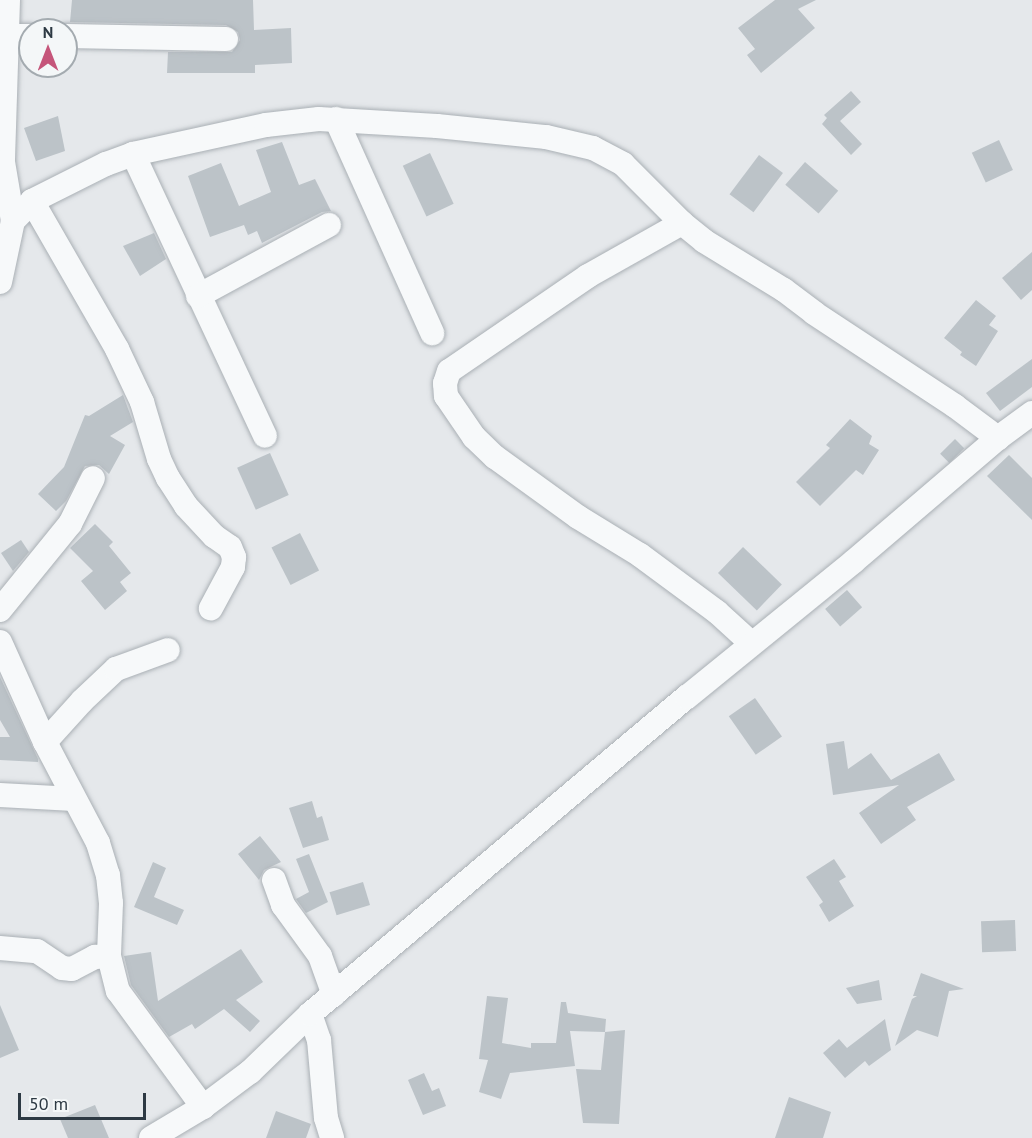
<!DOCTYPE html>
<style>
body{margin:0}
#map{position:relative;width:1032px;height:1138px;overflow:hidden;background:#e5e8eb;font-family:"PT Sans",sans-serif}
div>[style]{position:absolute}
.building>*{inset:0;background:#bcc3c8;transform-origin:0 0}
.roads{filter:drop-shadow(0 0 2px #aab0b5) drop-shadow(0 0 2px #aab0b5)}
.minor>*{height:24px;margin:-12px;padding:0 12px;transform-origin:12px;border-radius:12px;background:#f7f9fa}
span{translate:-50% -50%;white-space:nowrap;text-align:center;line-height:1.15;-webkit-text-stroke:5px #f4f7f8;paint-order:stroke}
.north{position:absolute;left:18px;top:18px;width:60px;height:60px;box-sizing:border-box;background:#f4f7f8;border:2px solid #a4abb0;border-radius:50%;rotate:0deg;font-size:16px;font-weight:700;line-height:24px;text-align:center;color:#2d3943}
.north::after{content:'';display:block;margin:auto;width:21px;height:27px;background:#c5557a;clip-path:polygon(50% 0,100% 100%,50% 72%,0 100%)}
.scale{position:absolute;left:18px;top:1093px;width:128px;height:27px;box-sizing:border-box;border:3px solid #2d3943;border-top:0;padding-left:8px;font-size:18px;line-height:21px;white-space:nowrap;color:#2d3943;-webkit-text-stroke:4px #f4f7f8;paint-order:stroke}
</style>
<div id="map">
<div class="building">
<i style="clip-path:polygon(72px 0,253px 0,254px 30px,291px 28px,292px 63px,255px 65px,255px 73px,167px 73px,168px 52px,232px 52px,240px 40px,238px 32px,226px 25px,70px 22px)"></i>
<i style="clip-path:polygon(775px 0,816px 0,798px 9px,815px 28px,761px 73px,747px 55px,755px 49px,738px 28px)"></i>
<i style="clip-path:polygon(851px 91px,861px 102px,840px 121px,862px 144px,851px 155px,822px 124px,827px 118px,824px 115px)"></i>
<i style="clip-path:polygon(58px 116px,65px 151px,36px 161px,24px 128px)"></i>
<i style="left:999px;top:140px;width:33px;height:30px;rotate:65deg"></i>
<i style="clip-path:polygon(282px 142px,299px 185px,315px 179px,331px 211px,322px 212px,262px 243px,257px 231px,248px 235px,244px 225px,210px 237px,188px 176px,221px 163px,239px 206px,271px 192px,256px 150px)"></i>
<i style="left:430px;top:153px;width:56px;height:30px;rotate:65deg"></i>
<i style="left:759px;top:155px;width:30px;height:49px;rotate:37deg"></i>
<i style="left:805px;top:162px;width:44px;height:30px;rotate:41deg"></i>
<i style="clip-path:polygon(154px 233px,166px 259px,140px 276px,123px 246px)"></i>
<i style="clip-path:polygon(1032px 252px,1032px 290px,1021px 300px,1002px 278px)"></i>
<i style="clip-path:polygon(976px 300px,996px 316px,989px 325px,998px 331px,976px 366px,960px 355px,962px 352px,944px 338px)"></i>
<i style="clip-path:polygon(1032px 359px,1032px 387px,1000px 411px,986px 393px)"></i>
<i style="clip-path:polygon(123px 395px,133px 422px,110px 436px,125px 445px,109px 474px,99px 465px,85px 466px,66px 501px,56px 511px,38px 494px,64px 467px,85px 415px,89px 416px)"></i>
<i style="clip-path:polygon(850px 419px,872px 436px,869px 444px,879px 450px,863px 475px,856px 470px,820px 506px,796px 482px,830px 448px,826px 445px)"></i>
<i style="left:955px;top:439px;width:13px;height:21px;rotate:45deg"></i>
<i style="left:270px;top:453px;width:46px;height:36px;rotate:66deg"></i>
<i style="clip-path:polygon(1009px 455px,1032px 478px,1032px 520px,987px 476px)"></i>
<i style="clip-path:polygon(95px 524px,113px 542px,109px 546px,131px 573px,120px 582px,127px 591px,105px 610px,81px 581px,93px 571px,70px 548px)"></i>
<i style="left:300px;top:533px;width:42px;height:32px;rotate:63deg"></i>
<i style="clip-path:polygon(21px 540px,29px 552px,13px 571px,1px 553px)"></i>
<i style="left:743px;top:547px;width:54px;height:36px;rotate:44deg"></i>
<i style="left:847px;top:590px;width:23px;height:29px;rotate:49deg"></i>
<i style="clip-path:polygon(0 677px,38px 759px,38px 762px,0 760px,0 737px,10px 737px,0 720px)"></i>
<i style="left:755px;top:698px;width:47px;height:32px;rotate:55deg"></i>
<i style="clip-path:polygon(844px 741px,848px 769px,871px 753px,891px 780px,939px 753px,955px 780px,907px 807px,916px 820px,881px 844px,859px 813px,899px 785px,833px 795px,826px 744px)"></i>
<i style="clip-path:polygon(312px 801px,317px 818px,322px 816px,329px 840px,303px 848px,289px 808px)"></i>
<i style="clip-path:polygon(260px 836px,281px 862px,264px 870px,259px 880px,238px 854px)"></i>
<i style="clip-path:polygon(309px 854px,328px 902px,306px 913px,296px 899px,309px 892px,296px 859px)"></i>
<i style="clip-path:polygon(834px 859px,846px 877px,839px 881px,854px 906px,829px 922px,819px 905px,823px 902px,806px 877px)"></i>
<i style="clip-path:polygon(153px 862px,166px 868px,154px 897px,184px 910px,177px 925px,134px 907px)"></i>
<i style="left:363px;top:882px;width:24px;height:35px;rotate:73deg"></i>
<i style="left:1015px;top:920px;width:31px;height:34px;rotate:88deg"></i>
<i style="clip-path:polygon(241px 949px,263px 982px,236px 1000px,260px 1021px,250px 1032px,224px 1009px,195px 1029px,192px 1024px,169px 1037px,131px 985px,124px 956px,151px 952px,158px 1001px)"></i>
<i style="clip-path:polygon(921px 973px,964px 989px,949px 991px,938px 1037px,917px 1030px,895px 1046px,912px 999px,917px 996px,913px 996px)"></i>
<i style="clip-path:polygon(879px 980px,882px 1000px,857px 1004px,846px 988px)"></i>
<i style="clip-path:polygon(487px 996px,508px 998px,502px 1043px,531px 1048px,531px 1043px,556px 1043px,561px 1002px,566px 1002px,568px 1013px,606px 1019px,605px 1032px,570px 1031px,575px 1066px,510px 1073px,501px 1099px,479px 1092px,488px 1060px,479px 1059px)"></i>
<i style="clip-path:polygon(0 1005px,19px 1050px,0 1058px)"></i>
<i style="clip-path:polygon(885px 1019px,891px 1050px,869px 1066px,865px 1061px,845px 1078px,823px 1053px,839px 1039px,847px 1048px)"></i>
<i style="clip-path:polygon(625px 1030px,619px 1124px,583px 1123px,576px 1069px,601px 1070px,605px 1032px)"></i>
<i style="clip-path:polygon(424px 1073px,432px 1091px,439px 1088px,446px 1106px,423px 1115px,408px 1080px)"></i>
<i style="clip-path:polygon(789px 1097px,831px 1112px,823px 1138px,775px 1138px)"></i>
<i style="clip-path:polygon(95px 1105px,109px 1138px,68px 1138px,60px 1119px)"></i>
<i style="clip-path:polygon(276px 1111px,311px 1124px,306px 1138px,266px 1138px)"></i>
</div>
<div class="roads">
<div class="minor">
<i style="left:8px;top:0;width:162px;rotate:91.8deg"></i>
<i style="left:3px;top:162px;width:60px;rotate:80.4deg"></i>
<i style="left:7px;top:36px;width:23px"></i>
<i style="left:66px;top:36px;width:160px;rotate:1.1deg"></i>
<i style="left:336px;top:119px;width:235px;rotate:65.8deg"></i>
<i style="left:133px;top:154px;width:311px;rotate:64.9deg"></i>
<i style="left:32px;top:201px;width:171px;rotate:60.1deg"></i>
<i style="left:117px;top:349px;width:59px;rotate:64.7deg"></i>
<i style="left:142px;top:402px;width:59px;rotate:73.4deg"></i>
<i style="left:159px;top:459px;width:21px;rotate:65deg"></i>
<i style="left:168px;top:478px;width:33px;rotate:57deg"></i>
<i style="left:186px;top:506px;width:41px;rotate:47deg"></i>
<i style="left:214px;top:536px;width:19px;rotate:35deg"></i>
<i style="left:230px;top:547px;width:11px;rotate:68deg"></i>
<i style="left:234px;top:557px;width:10px;rotate:96deg"></i>
<i style="left:233px;top:567px;width:47px;rotate:118.2deg"></i>
<i style="left:682px;top:223px;width:108px;rotate:150.6deg"></i>
<i style="left:588px;top:276px;width:168px;rotate:145.6deg"></i>
<i style="left:449px;top:371px;width:13px;rotate:108deg"></i>
<i style="left:445px;top:383px;width:13px;rotate:86deg"></i>
<i style="left:446px;top:396px;width:50px;rotate:55.7deg"></i>
<i style="left:474px;top:437px;width:29px;rotate:44deg"></i>
<i style="left:495px;top:457px;width:102px;rotate:35.9deg"></i>
<i style="left:578px;top:517px;width:73px;rotate:31.5deg"></i>
<i style="left:640px;top:555px;width:96px;rotate:36.5deg"></i>
<i style="left:717px;top:612px;width:47px;rotate:42.4deg"></i>
<i style="left:0;top:282px;width:62px;rotate:-78deg"></i>
<i style="left:13px;top:221px;width:28px;rotate:-46deg"></i>
<i style="left:32px;top:201px;width:83px;rotate:-26.6deg"></i>
<i style="left:106px;top:164px;width:29px;rotate:-20deg"></i>
<i style="left:133px;top:154px;width:136px;rotate:-12.3deg"></i>
<i style="left:266px;top:125px;width:53px;rotate:-6.5deg"></i>
<i style="left:319px;top:119px;width:118px;rotate:3.4deg"></i>
<i style="left:437px;top:126px;width:110px;rotate:5.8deg"></i>
<i style="left:546px;top:137px;width:48px;rotate:13.2deg"></i>
<i style="left:593px;top:148px;width:34px;rotate:28deg"></i>
<i style="left:623px;top:164px;width:83px;rotate:45deg"></i>
<i style="left:682px;top:223px;width:28px;rotate:39deg"></i>
<i style="left:704px;top:241px;width:94px;rotate:31.5deg"></i>
<i style="left:784px;top:290px;width:38px;rotate:37deg"></i>
<i style="left:814px;top:313px;width:169px;rotate:33.4deg"></i>
<i style="left:955px;top:406px;width:54px;rotate:36.7deg"></i>
<i style="left:198px;top:296px;width:149px;rotate:-28.5deg"></i>
<i style="left:0;top:610px;width:111px;rotate:-50.9deg"></i>
<i style="left:70px;top:524px;width:51px;rotate:-63.4deg"></i>
<i style="left:0;top:642px;width:110px;rotate:65.8deg"></i>
<i style="left:45px;top:742px;width:114px;rotate:62.3deg"></i>
<i style="left:98px;top:843px;width:34px;rotate:73deg"></i>
<i style="left:108px;top:875px;width:28px;rotate:84deg"></i>
<i style="left:111px;top:903px;width:53px;rotate:92.2deg"></i>
<i style="left:109px;top:956px;width:36px;rotate:76deg"></i>
<i style="left:118px;top:991px;width:144px;rotate:53.8deg"></i>
<i style="left:45px;top:742px;width:55px;rotate:-47.9deg"></i>
<i style="left:82px;top:701px;width:47px;rotate:-43.3deg"></i>
<i style="left:116px;top:669px;width:55px;rotate:-20.1deg"></i>
<i style="left:0;top:795px;width:74px;rotate:3.1deg"></i>
<i style="left:274px;top:880px;width:27px;rotate:70deg"></i>
<i style="left:283px;top:905px;width:63px;rotate:54deg"></i>
<i style="left:320px;top:956px;width:41px;rotate:70.3deg"></i>
<i style="left:0;top:948px;width:37px;rotate:5deg"></i>
<i style="left:37px;top:951px;width:30px;rotate:34deg"></i>
<i style="left:62px;top:968px;width:10px;rotate:6deg"></i>
<i style="left:72px;top:969px;width:26px;rotate:-28deg"></i>
<i style="left:95px;top:957px;width:14px;rotate:-4deg"></i>
<i style="left:310px;top:1014px;width:28px;rotate:71deg"></i>
<i style="left:319px;top:1040px;width:78px;rotate:84.9deg"></i>
<i style="left:326px;top:1118px;width:21px;rotate:73deg"></i>
<i style="left:151px;top:1138px;width:61px;rotate:-30.8deg"></i>
<i style="left:203px;top:1107px;width:59px;rotate:-36.7deg"></i>
<i style="left:250px;top:1072px;width:83px;rotate:-44deg"></i>
<i style="left:310px;top:1014px;width:493px;rotate:-40.1deg"></i>
<i style="left:687px;top:697px;width:214px;rotate:-39.1deg"></i>
<i style="left:853px;top:562px;width:191px;rotate:-40.5deg"></i>
<i style="left:998px;top:438px;width:42px;rotate:-36.3deg"></i>
</div>
</div>
<div class="north">N</div>
<div class="scale">50 m</div>
</div>
